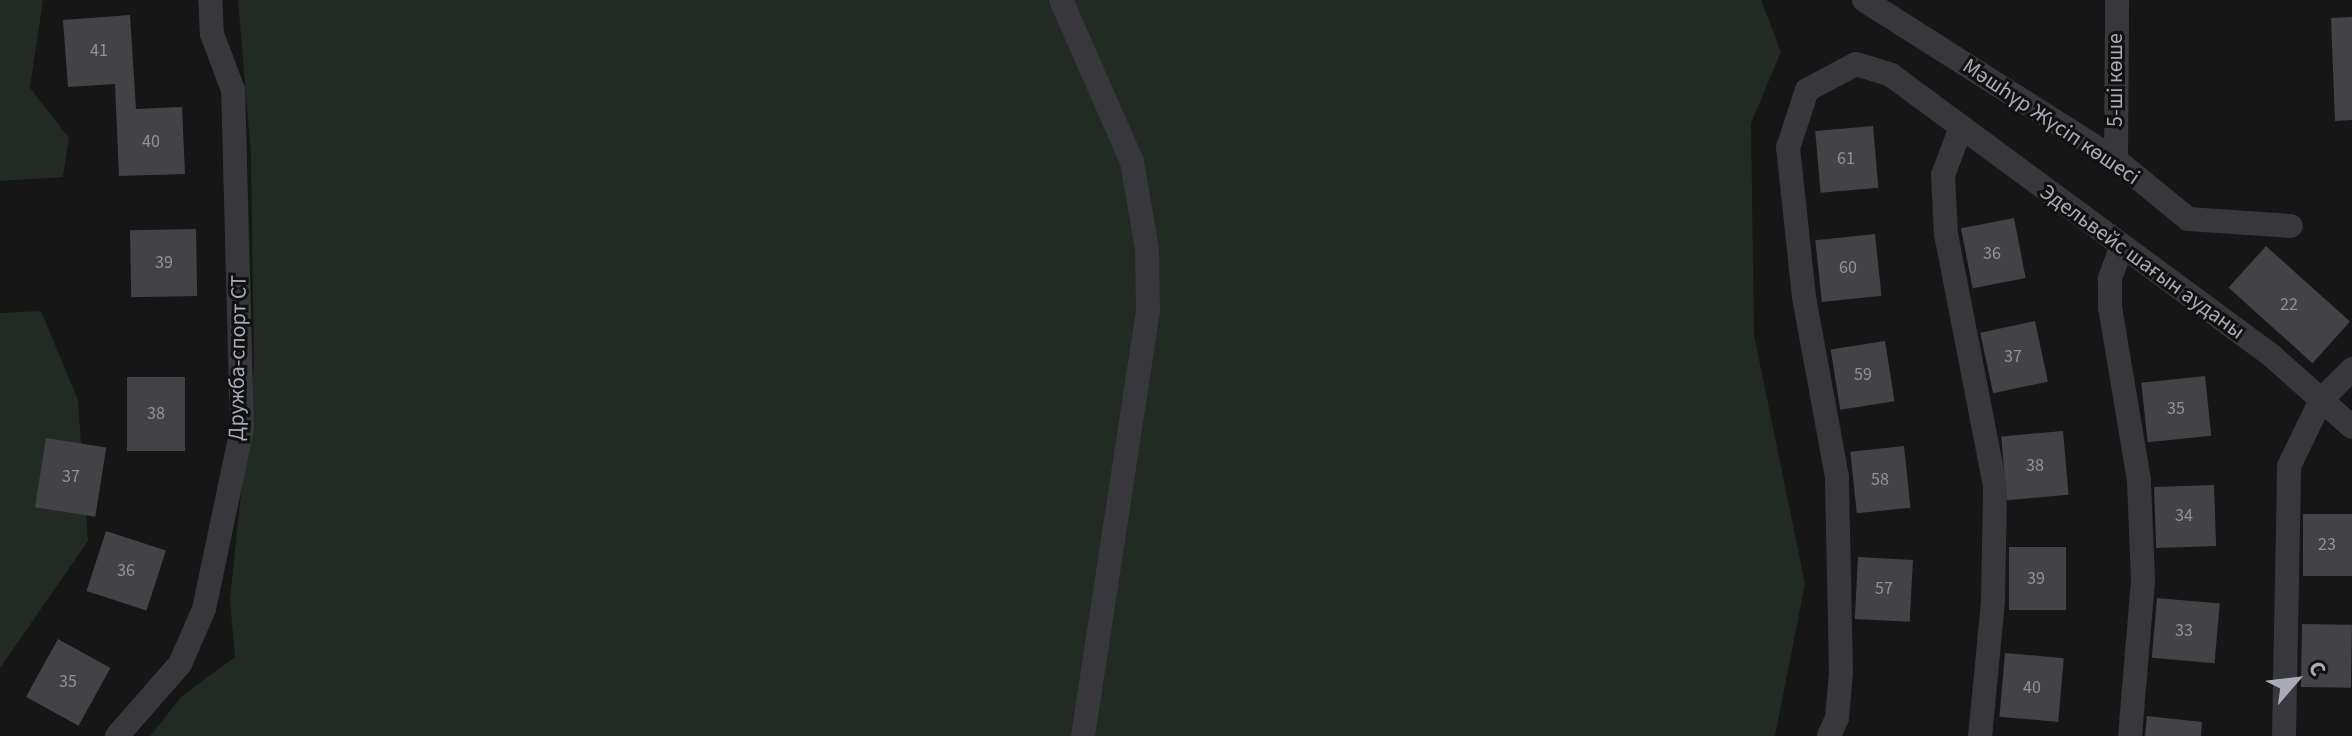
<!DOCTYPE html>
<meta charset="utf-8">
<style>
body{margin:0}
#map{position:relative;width:2352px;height:736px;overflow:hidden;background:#161617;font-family:"Source Sans 3",sans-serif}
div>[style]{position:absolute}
.green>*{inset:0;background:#222a24}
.building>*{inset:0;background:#434347;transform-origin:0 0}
.minor>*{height:24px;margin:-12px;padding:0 12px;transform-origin:12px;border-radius:12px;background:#37373c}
span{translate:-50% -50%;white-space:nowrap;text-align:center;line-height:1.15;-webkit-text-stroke:6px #111112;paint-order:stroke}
.number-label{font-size:18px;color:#90929a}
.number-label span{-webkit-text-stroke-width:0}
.street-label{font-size:22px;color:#a9acb6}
.north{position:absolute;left:2256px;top:640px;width:80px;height:80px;-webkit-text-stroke:6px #111112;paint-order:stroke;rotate:62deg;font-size:22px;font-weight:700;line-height:32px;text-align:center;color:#a9acb6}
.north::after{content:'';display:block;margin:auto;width:28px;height:36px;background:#a9acb6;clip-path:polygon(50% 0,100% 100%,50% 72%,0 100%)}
</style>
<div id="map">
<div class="green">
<i style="clip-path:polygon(0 0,43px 0,30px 88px,69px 138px,63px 177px,0 181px)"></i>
<i style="clip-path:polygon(238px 0,1761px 0,1781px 52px,1751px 123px,1754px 335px,1805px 584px,1775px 736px,150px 736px,182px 696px,235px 657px,230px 600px,254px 367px,251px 155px)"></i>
<i style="clip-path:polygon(41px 311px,78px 400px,88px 541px,0 668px,0 313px)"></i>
</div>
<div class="building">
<i style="clip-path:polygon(130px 15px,136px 109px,182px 107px,185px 174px,119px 176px,115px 84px,68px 87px,63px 20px)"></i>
<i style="clip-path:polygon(2352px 17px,2352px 120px,2335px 121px,2331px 18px)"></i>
<i style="left:1873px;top:126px;width:62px;height:58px;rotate:85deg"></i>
<i style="left:2014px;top:218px;width:61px;height:54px;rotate:79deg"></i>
<i style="left:196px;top:229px;width:67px;height:66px;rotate:89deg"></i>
<i style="left:1875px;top:234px;width:62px;height:60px;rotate:84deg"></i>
<i style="left:2266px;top:246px;width:113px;height:56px;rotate:42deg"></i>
<i style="left:2035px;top:321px;width:62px;height:56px;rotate:78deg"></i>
<i style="left:1885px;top:341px;width:61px;height:55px;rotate:81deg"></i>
<i style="left:2205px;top:376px;width:60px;height:64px;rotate:84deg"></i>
<i style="left:185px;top:377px;width:74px;height:58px;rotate:90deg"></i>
<i style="left:2063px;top:431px;width:64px;height:62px;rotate:85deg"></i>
<i style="left:46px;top:438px;width:61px;height:70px;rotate:9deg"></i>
<i style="left:1904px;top:446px;width:62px;height:54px;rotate:84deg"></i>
<i style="left:2214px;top:485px;width:61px;height:60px;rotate:88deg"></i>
<i style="left:2352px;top:514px;width:62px;height:49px;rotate:90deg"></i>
<i style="left:106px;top:531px;width:63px;height:63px;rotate:18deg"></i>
<i style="left:2009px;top:547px;width:57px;height:63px"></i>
<i style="left:1858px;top:557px;width:55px;height:62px;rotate:3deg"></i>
<i style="left:2157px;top:598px;width:63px;height:60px;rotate:5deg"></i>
<i style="left:2302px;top:624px;width:50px;height:63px;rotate:1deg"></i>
<i style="left:58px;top:639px;width:60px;height:66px;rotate:29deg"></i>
<i style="left:2005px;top:653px;width:59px;height:64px;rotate:5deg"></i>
<i style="clip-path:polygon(2147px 716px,2202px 722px,2201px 736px,2145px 736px)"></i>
</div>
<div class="minor">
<i style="left:1061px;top:0;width:177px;rotate:66.3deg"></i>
<i style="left:1132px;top:162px;width:88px;rotate:80.2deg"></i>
<i style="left:1147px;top:249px;width:62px;rotate:89.1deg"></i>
<i style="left:1148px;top:311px;width:430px;rotate:98.7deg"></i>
<i style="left:1864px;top:0;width:299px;rotate:32.4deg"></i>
<i style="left:2116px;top:160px;width:93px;rotate:39.3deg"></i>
<i style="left:2188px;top:219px;width:103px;rotate:3.9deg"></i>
<i style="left:1960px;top:130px;width:48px;rotate:110.7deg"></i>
<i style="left:1943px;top:175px;width:59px;rotate:87.1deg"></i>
<i style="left:1946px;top:234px;width:258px;rotate:79deg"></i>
<i style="left:1995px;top:487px;width:115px;rotate:91deg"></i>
<i style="left:1993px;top:602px;width:135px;rotate:95.5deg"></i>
<i style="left:2116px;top:160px;width:160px;rotate:-89.6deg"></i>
<i style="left:2121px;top:248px;width:33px;rotate:110deg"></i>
<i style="left:2110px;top:279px;width:28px;rotate:90deg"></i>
<i style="left:2110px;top:307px;width:176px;rotate:80.5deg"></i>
<i style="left:2139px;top:481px;width:100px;rotate:87.7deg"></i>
<i style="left:2143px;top:581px;width:156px;rotate:94.8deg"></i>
<i style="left:117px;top:736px;width:96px;rotate:-48.8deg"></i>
<i style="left:180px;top:664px;width:60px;rotate:-66.4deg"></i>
<i style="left:204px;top:609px;width:184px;rotate:-78.1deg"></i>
<i style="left:242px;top:429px;width:339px;rotate:-91.5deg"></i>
<i style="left:233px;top:90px;width:60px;rotate:-110.6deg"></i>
<i style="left:212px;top:34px;width:34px;rotate:-93deg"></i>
<i style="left:1829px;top:736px;width:20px;rotate:-66deg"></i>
<i style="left:1837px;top:718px;width:46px;rotate:-85deg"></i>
<i style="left:1841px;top:672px;width:195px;rotate:-91.2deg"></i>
<i style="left:1837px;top:477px;width:183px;rotate:-100.4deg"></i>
<i style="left:1804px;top:297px;width:150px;rotate:-96.1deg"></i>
<i style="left:1788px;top:148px;width:61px;rotate:-71.9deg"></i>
<i style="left:1807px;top:90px;width:55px;rotate:-28deg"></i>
<i style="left:1856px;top:64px;width:37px;rotate:17deg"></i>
<i style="left:1891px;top:75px;width:473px;rotate:36.4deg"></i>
<i style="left:2272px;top:356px;width:107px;rotate:41.6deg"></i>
<i style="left:2284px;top:736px;width:270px;rotate:-88.9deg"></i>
<i style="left:2289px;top:466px;width:73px;rotate:-64.1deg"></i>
<i style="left:2321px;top:400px;width:44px;rotate:-45deg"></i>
</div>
<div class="number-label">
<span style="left:99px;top:51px">41</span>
<span style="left:151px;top:142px">40</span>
<span style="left:1846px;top:159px">61</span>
<span style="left:1992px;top:254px">36</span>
<span style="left:164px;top:263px">39</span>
<span style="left:1848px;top:268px">60</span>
<span style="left:2289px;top:305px">22</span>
<span style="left:2013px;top:357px">37</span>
<span style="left:1863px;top:375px">59</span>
<span style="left:2176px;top:409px">35</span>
<span style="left:156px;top:414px">38</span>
<span style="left:2035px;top:466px">38</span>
<span style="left:71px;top:477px">37</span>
<span style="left:1880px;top:480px">58</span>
<span style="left:2184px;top:516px">34</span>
<span style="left:2327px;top:545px">23</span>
<span style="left:126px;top:571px">36</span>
<span style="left:2036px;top:579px">39</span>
<span style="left:1884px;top:589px">57</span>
<span style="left:2184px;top:631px">33</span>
<span style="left:68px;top:682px">35</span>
<span style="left:2032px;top:688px">40</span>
</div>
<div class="street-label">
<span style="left:2116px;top:80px;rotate:-90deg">5-ші көше</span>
<span style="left:2051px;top:122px;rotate:34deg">Мәшhүр Жүсіп көшесі</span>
<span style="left:2142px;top:262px;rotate:36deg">Эдельвейс шағын ауданы</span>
<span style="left:238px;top:358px;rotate:-89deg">Дружба-спорт СТ</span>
</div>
<div class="north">С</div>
</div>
